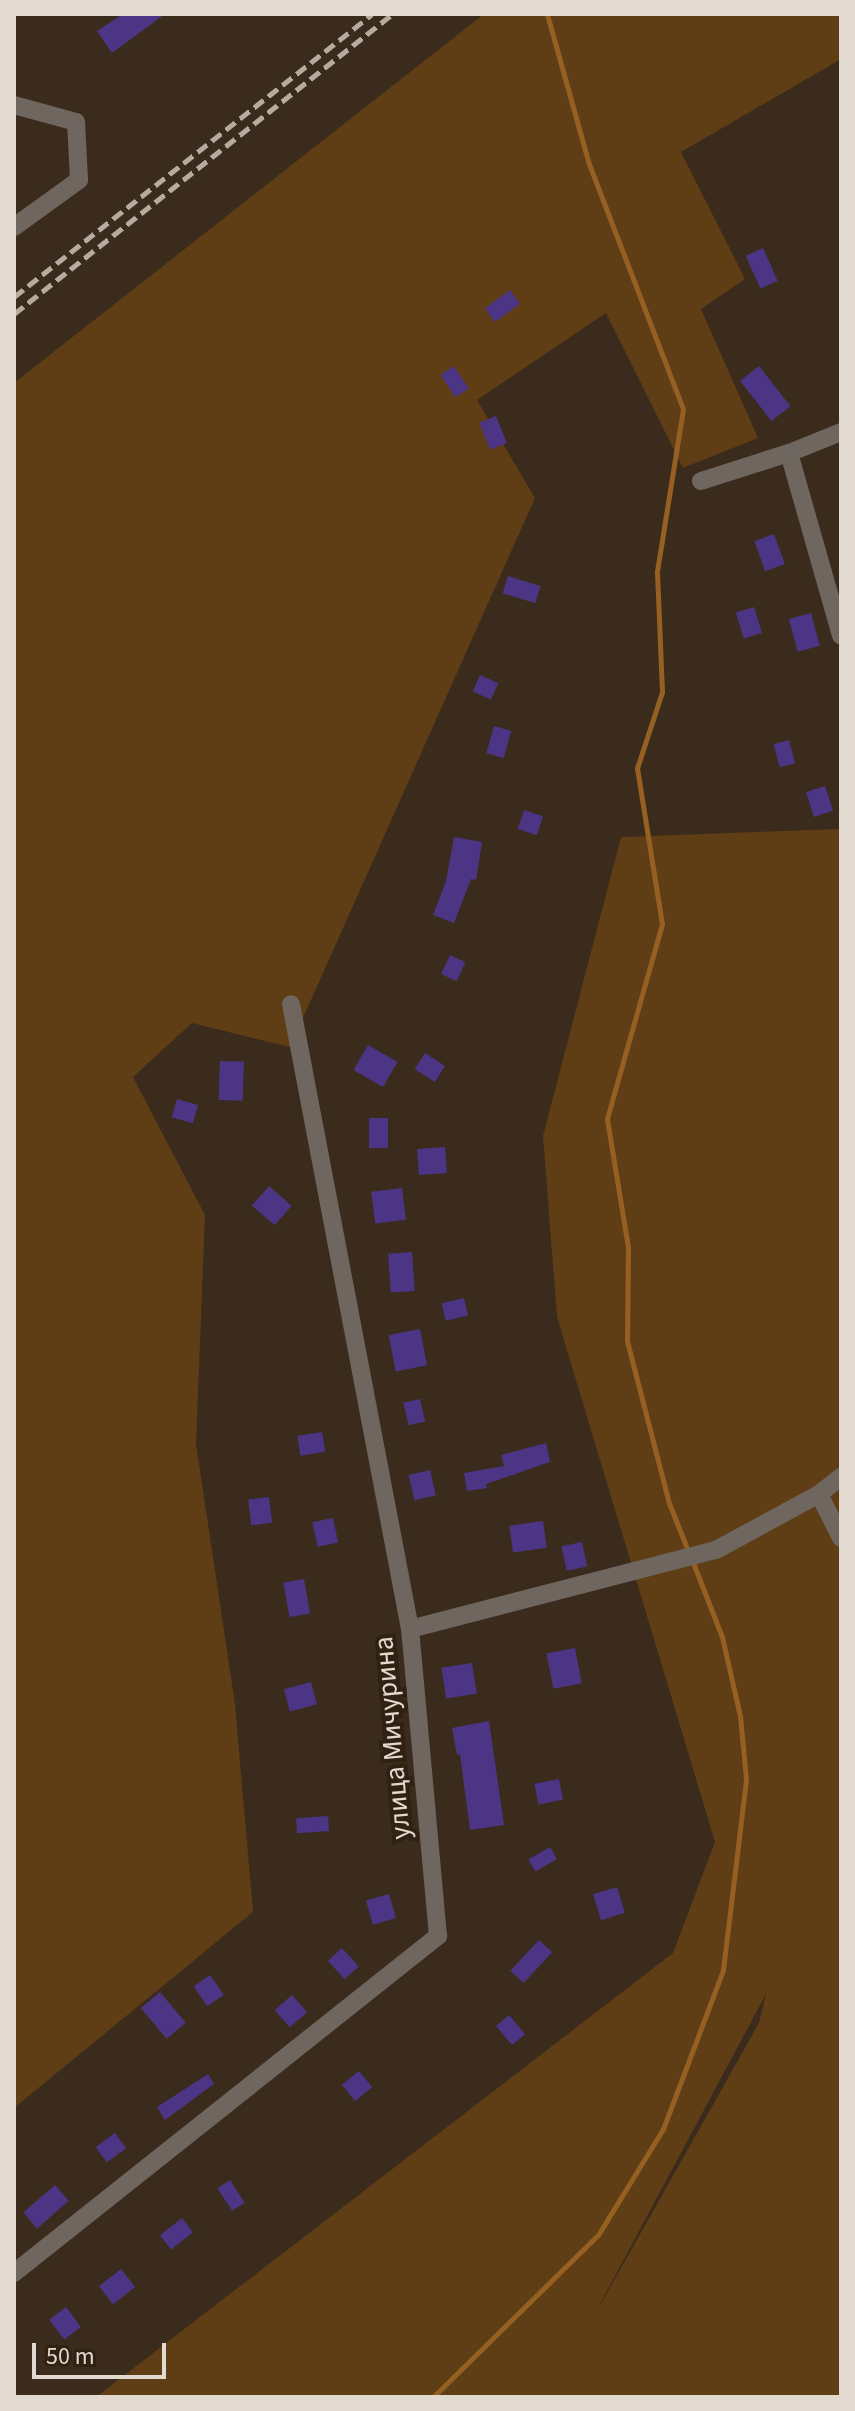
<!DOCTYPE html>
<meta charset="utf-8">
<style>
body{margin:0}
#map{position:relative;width:855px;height:2411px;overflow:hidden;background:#3a2b1d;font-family:"Source Sans 3",sans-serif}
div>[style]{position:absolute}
.green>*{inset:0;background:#5f3d15}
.stream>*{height:5px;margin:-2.5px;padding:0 2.5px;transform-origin:2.5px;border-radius:2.5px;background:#956021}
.building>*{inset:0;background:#4d3585;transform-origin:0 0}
.minor>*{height:18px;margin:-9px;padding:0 9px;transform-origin:9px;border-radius:9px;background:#6e665f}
.rail>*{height:5px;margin-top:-2.5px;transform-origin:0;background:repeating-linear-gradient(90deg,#b5aba0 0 12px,transparent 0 18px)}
span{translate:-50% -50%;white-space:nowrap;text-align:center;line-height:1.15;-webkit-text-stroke:8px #302113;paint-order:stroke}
.street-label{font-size:28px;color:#e2d9d0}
.frame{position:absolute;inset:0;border:16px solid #e2d9d0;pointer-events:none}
.scale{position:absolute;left:32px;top:2343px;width:134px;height:36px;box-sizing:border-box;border:4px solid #e2d9d0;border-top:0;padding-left:10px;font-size:24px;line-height:28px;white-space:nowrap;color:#e2d9d0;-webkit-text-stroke:6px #302113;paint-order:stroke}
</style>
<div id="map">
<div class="green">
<i style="clip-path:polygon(484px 14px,841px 14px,841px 59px,681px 152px,745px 279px,701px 309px,758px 438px,683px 468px,606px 313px,477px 400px,535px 498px,290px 1047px,192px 1023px,133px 1077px,205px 1215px,196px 1444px,235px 1704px,253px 1912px,14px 2108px,14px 383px)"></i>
<i style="clip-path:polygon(evenodd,841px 829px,841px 2397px,96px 2397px,673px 1953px,715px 1842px,557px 1317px,543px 1136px,621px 837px,841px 829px,766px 1994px,759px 2023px,599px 2307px,599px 2306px,766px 1994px)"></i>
</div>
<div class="stream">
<i style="left:547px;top:14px;width:156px;rotate:74.4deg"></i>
<i style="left:589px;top:164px;width:262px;rotate:69deg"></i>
<i style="left:683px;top:409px;width:165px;rotate:99.1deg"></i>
<i style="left:657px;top:572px;width:120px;rotate:87.6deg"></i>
<i style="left:662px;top:692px;width:80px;rotate:108.2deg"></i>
<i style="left:637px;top:768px;width:158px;rotate:80.9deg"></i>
<i style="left:662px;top:924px;width:203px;rotate:105.8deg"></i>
<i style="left:607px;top:1119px;width:130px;rotate:80.7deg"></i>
<i style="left:628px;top:1247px;width:94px;rotate:90.6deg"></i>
<i style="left:627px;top:1341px;width:167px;rotate:75.5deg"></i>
<i style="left:669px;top:1503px;width:52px;rotate:68.4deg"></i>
<i style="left:433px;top:2397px;width:231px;rotate:-44.5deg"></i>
<i style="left:598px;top:2235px;width:124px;rotate:-58.5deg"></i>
<i style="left:663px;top:2129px;width:170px;rotate:-69.3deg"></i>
<i style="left:723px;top:1970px;width:192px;rotate:-83.1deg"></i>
<i style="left:746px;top:1779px;width:63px;rotate:-95.4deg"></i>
<i style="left:740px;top:1716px;width:81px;rotate:-102.8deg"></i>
<i style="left:722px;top:1637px;width:83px;rotate:-111.3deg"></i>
</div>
<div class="building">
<i style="clip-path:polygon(123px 14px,165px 14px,112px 53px,97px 31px)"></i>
<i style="left:763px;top:248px;width:36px;height:19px;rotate:66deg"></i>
<i style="left:510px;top:290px;width:17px;height:31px;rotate:54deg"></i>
<i style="left:454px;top:366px;width:27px;height:16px;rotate:57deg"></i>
<i style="left:759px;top:366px;width:51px;height:24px;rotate:52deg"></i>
<i style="left:496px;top:416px;width:29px;height:18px;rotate:68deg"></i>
<i style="left:774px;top:534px;width:32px;height:21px;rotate:70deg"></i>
<i style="left:508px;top:576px;width:34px;height:18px;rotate:17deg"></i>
<i style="left:754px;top:607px;width:27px;height:19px;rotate:73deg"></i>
<i style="left:811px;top:613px;width:34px;height:23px;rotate:75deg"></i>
<i style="left:480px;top:675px;width:20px;height:18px;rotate:24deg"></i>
<i style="left:494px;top:726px;width:18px;height:28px;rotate:16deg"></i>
<i style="left:789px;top:740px;width:24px;height:16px;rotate:75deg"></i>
<i style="left:825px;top:786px;width:26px;height:20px;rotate:72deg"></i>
<i style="left:524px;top:810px;width:20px;height:20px;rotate:18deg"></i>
<i style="clip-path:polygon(454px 837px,482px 842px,476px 880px,471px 879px,454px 923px,433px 915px,446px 881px)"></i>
<i style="left:450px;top:955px;width:17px;height:21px;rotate:25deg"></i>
<i style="left:368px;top:1045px;width:34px;height:29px;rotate:30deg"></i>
<i style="left:425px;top:1053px;width:24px;height:19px;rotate:33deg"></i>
<i style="left:220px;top:1061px;width:24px;height:39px;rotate:2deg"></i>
<i style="left:177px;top:1099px;width:22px;height:19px;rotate:16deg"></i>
<i style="left:369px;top:1118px;width:19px;height:30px"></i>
<i style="left:445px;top:1147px;width:26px;height:28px;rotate:86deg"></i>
<i style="left:269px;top:1186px;width:30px;height:26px;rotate:41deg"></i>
<i style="left:402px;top:1188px;width:32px;height:31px;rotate:83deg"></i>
<i style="left:412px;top:1252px;width:39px;height:24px;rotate:86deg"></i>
<i style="left:464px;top:1298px;width:18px;height:23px;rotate:77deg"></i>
<i style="left:420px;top:1329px;width:37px;height:32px;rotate:79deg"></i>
<i style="left:420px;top:1399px;width:23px;height:17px;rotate:77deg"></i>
<i style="left:322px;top:1432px;width:20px;height:25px;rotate:81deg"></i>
<i style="clip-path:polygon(546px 1443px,550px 1462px,486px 1484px,487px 1488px,467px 1491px,464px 1473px,504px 1466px,501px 1455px)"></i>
<i style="left:430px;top:1470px;width:26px;height:22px;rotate:77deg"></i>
<i style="left:269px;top:1497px;width:26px;height:21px;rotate:83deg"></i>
<i style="left:333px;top:1518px;width:25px;height:21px;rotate:78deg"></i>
<i style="left:543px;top:1521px;width:27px;height:34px;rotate:82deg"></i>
<i style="left:582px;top:1542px;width:25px;height:21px;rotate:78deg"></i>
<i style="left:304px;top:1579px;width:35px;height:21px;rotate:80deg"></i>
<i style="left:575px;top:1648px;width:36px;height:29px;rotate:79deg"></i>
<i style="left:472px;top:1663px;width:31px;height:31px;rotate:81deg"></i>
<i style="left:311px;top:1682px;width:23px;height:28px;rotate:75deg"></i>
<i style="clip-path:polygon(489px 1721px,504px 1825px,470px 1830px,460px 1754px,457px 1755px,452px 1728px)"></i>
<i style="left:559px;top:1779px;width:21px;height:25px;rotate:79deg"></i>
<i style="left:328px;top:1816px;width:15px;height:32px;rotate:86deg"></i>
<i style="left:550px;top:1847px;width:14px;height:25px;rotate:60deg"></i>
<i style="left:617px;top:1887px;width:27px;height:25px;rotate:73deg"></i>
<i style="left:389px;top:1894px;width:25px;height:24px;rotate:74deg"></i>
<i style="left:539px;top:1940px;width:18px;height:42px;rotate:43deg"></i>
<i style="left:342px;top:1948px;width:25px;height:19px;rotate:48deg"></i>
<i style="left:210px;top:1975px;width:24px;height:20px;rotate:55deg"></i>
<i style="left:160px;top:1992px;width:40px;height:25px;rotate:50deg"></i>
<i style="left:292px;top:1995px;width:23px;height:23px;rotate:49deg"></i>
<i style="left:509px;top:2015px;width:25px;height:17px;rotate:50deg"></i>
<i style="left:359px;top:2071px;width:21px;height:22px;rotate:51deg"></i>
<i style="clip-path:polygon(208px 2074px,214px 2084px,165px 2120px,157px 2107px)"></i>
<i style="left:115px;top:2133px;width:19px;height:24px;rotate:54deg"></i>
<i style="left:230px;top:2180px;width:27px;height:15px;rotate:57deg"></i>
<i style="left:55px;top:2185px;width:21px;height:42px;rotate:49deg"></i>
<i style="left:182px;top:2218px;width:18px;height:28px;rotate:52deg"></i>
<i style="left:121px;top:2269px;width:23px;height:28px;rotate:52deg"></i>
<i style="left:66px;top:2307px;width:25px;height:21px;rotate:53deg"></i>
</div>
<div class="minor">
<i style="left:14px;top:105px;width:64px;rotate:15.3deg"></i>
<i style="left:76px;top:122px;width:58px;rotate:87deg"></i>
<i style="left:79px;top:180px;width:80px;rotate:144.1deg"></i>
<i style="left:841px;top:432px;width:56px;rotate:158deg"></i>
<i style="left:789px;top:453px;width:190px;rotate:74.1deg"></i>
<i style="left:701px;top:481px;width:92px;rotate:-17.7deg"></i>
<i style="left:819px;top:1494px;width:49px;rotate:63.4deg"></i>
<i style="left:410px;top:1629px;width:316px;rotate:-14.5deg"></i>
<i style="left:716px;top:1550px;width:117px;rotate:-28.5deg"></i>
<i style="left:819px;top:1494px;width:28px;rotate:-38deg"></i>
<i style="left:14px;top:2273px;width:542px;rotate:-38.48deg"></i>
<i style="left:438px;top:1936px;width:308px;rotate:-95.2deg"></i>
<i style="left:410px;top:1629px;width:636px;rotate:-100.78deg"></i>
</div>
<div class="rail">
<i style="left:14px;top:297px;width:456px;rotate:-38.3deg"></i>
<i style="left:14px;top:314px;width:483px;rotate:-38.4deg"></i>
</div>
<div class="street-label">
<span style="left:392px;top:1738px;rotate:-95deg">улица Мичурина</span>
</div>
<div class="frame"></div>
<div class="scale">50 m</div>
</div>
